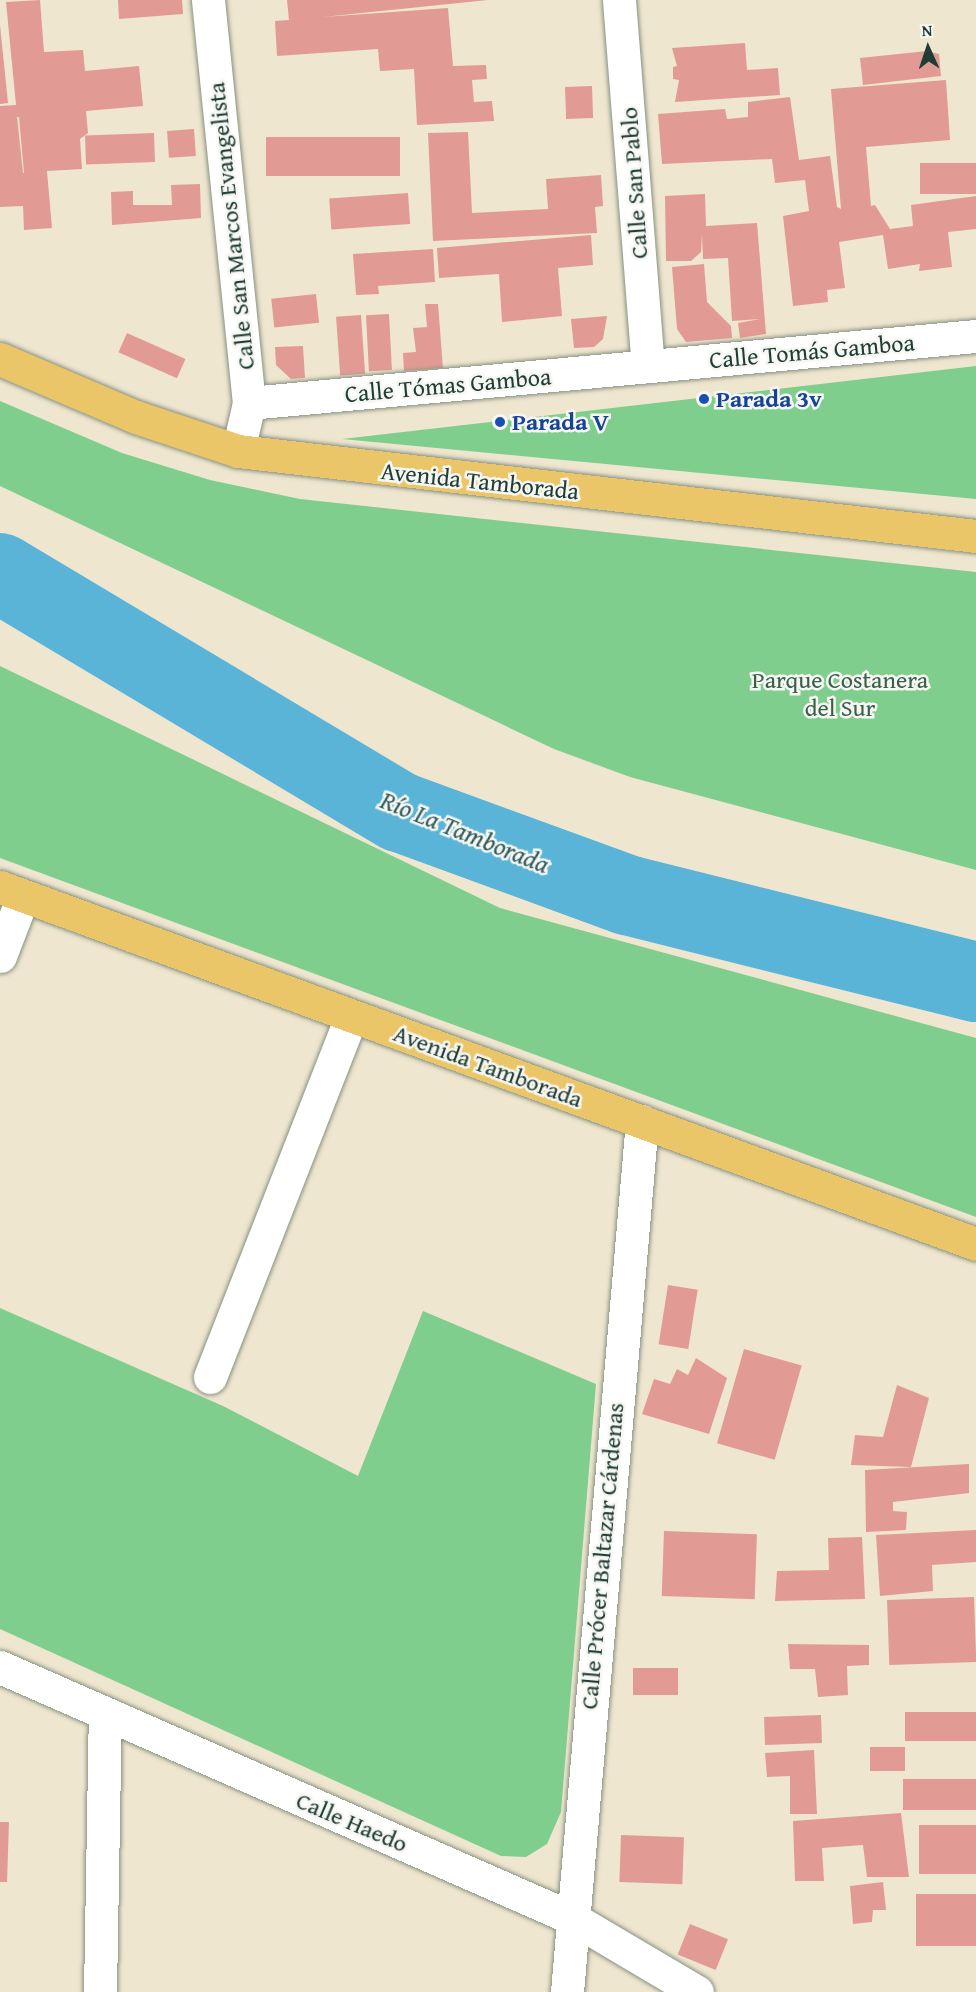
<!DOCTYPE html>
<meta charset="utf-8">
<style>
body{margin:0}
#map{position:relative;width:976px;height:1992px;overflow:hidden;background:#efe6cf;font-family:"Gentium Book Plus",serif}
div>[style]{position:absolute}
.green>*{inset:0;background:#80ce8d}
.river>*{height:80px;margin:-40px;padding:0 40px;transform-origin:40px;border-radius:40px;background:#5ab4d7}
.building>*{inset:0;background:#e19b94;transform-origin:0 0}
.roads{filter:drop-shadow(0 0 2px #879282) drop-shadow(0 0 2px #879282)}
.minor>*{height:33px;margin:-16.5px;padding:0 16.5px;transform-origin:16.5px;border-radius:16.5px;background:#fff}
.major>*{height:33px;margin:-16.5px;padding:0 16.5px;transform-origin:16.5px;border-radius:16.5px;background:#ebc669}
.dots>*{width:16px;height:16px;translate:-50% -50%;box-sizing:border-box;border:3px solid #f6f6f2;border-radius:50%}
span{translate:-50% -50%;white-space:nowrap;text-align:center;line-height:1.15;-webkit-text-stroke:5px #f6f6f2;paint-order:stroke}
.street-label{font-size:24px;color:#1f3d34}
.transit-label{font-size:24px;color:#164399;font-weight:700}
.left{translate:0 -50%;text-align:left}
.park-label{font-size:24px;color:#37614a}
.water-label{font-size:26px;color:#2e5b5d;font-style:italic}
.north{position:absolute;left:898px;top:18px;width:60px;height:60px;-webkit-text-stroke:4px #f6f6f2;paint-order:stroke;rotate:357deg;font-size:16px;font-weight:700;line-height:24px;text-align:center;color:#1f3d34}
.north::after{content:'';display:block;margin:auto;width:21px;height:27px;background:#1f3d34;clip-path:polygon(50% 0,100% 100%,50% 72%,0 100%)}
</style>
<div id="map">
<div class="green">
<i style="clip-path:polygon(976px 366px,976px 499px,342px 439px)"></i>
<i style="clip-path:polygon(0 401px,122px 453px,210px 480px,300px 499px,976px 572px,976px 870px,630px 777px,554px 749px,0 486px)"></i>
<i style="clip-path:polygon(0 666px,500px 908px,976px 1038px,976px 1217px,0 858px)"></i>
<i style="clip-path:polygon(0 1308px,223px 1406px,358px 1476px,423px 1311px,596px 1384px,561px 1812px,547px 1844px,526px 1857px,501px 1856px,0 1629px)"></i>
</div>
<div class="river">
<i style="left:0;top:573px;width:466px;rotate:30.9deg"></i>
<i style="left:400px;top:812px;width:242px;rotate:20.1deg"></i>
<i style="left:627px;top:895px;width:360px;rotate:14deg"></i>
</div>
<div class="building">
<i style="clip-path:polygon(evenodd,40px 0,44px 52px,83px 50px,85px 71px,139px 66px,143px 106px,86px 111px,88px 133px,80px 139px,82px 169px,47px 171px,52px 228px,24px 230px,23px 206px,0 207px,0 106px,16px 105px,6px 2px,40px 0,17px 117px,19px 117px,24px 173px,23px 173px,17px 117px)"></i>
<i style="clip-path:polygon(118px 0,182px 0,183px 14px,119px 19px)"></i>
<i style="clip-path:polygon(287px 0,488px 0,323px 17px,448px 8px,453px 66px,486px 65px,487px 79px,472px 80px,474px 102px,492px 101px,494px 121px,417px 125px,414px 69px,380px 71px,378px 49px,277px 56px,275px 21px,289px 20px)"></i>
<i style="clip-path:polygon(0 25px,8px 103px,0 104px)"></i>
<i style="clip-path:polygon(745px 43px,747px 70px,778px 68px,780px 95px,675px 102px,679px 80px,673px 79px,673px 67px,677px 66px,672px 48px)"></i>
<i style="clip-path:polygon(927px 51px,939px 54px,941px 76px,863px 85px,860px 58px)"></i>
<i style="clip-path:polygon(946px 80px,950px 140px,866px 147px,871px 206px,875px 205px,890px 229px,913px 226px,911px 205px,976px 196px,976px 229px,948px 232px,952px 267px,919px 271px,920px 264px,888px 269px,883px 235px,839px 242px,845px 288px,827px 290px,828px 302px,793px 306px,783px 216px,809px 211px,805px 180px,775px 183px,772px 159px,662px 164px,658px 114px,725px 109px,727px 119px,748px 117px,748px 102px,790px 97px,799px 160px,830px 156px,837px 207px,841px 209px,831px 89px)"></i>
<i style="left:592px;top:86px;width:32px;height:27px;rotate:88deg"></i>
<i style="left:194px;top:129px;width:27px;height:27px;rotate:86deg"></i>
<i style="clip-path:polygon(468px 132px,472px 213px,548px 209px,546px 179px,601px 175px,603px 206px,595px 207px,597px 233px,433px 241px,428px 133px)"></i>
<i style="left:154px;top:133px;width:29px;height:69px;rotate:88deg"></i>
<i style="left:400px;top:137px;width:39px;height:134px;rotate:90deg"></i>
<i style="left:976px;top:163px;width:31px;height:56px;rotate:90deg"></i>
<i style="clip-path:polygon(200px 184px,201px 218px,112px 225px,111px 192px,133px 191px,133px 205px,172px 205px,171px 185px)"></i>
<i style="left:408px;top:193px;width:31px;height:79px;rotate:86deg"></i>
<i style="clip-path:polygon(705px 194px,706px 226px,757px 223px,766px 334px,740px 338px,738px 323px,760px 319px,732px 321px,728px 258px,703px 259px,702px 234px,701px 252px,691px 261px,666px 261px,665px 196px)"></i>
<i style="clip-path:polygon(591px 235px,593px 265px,558px 268px,562px 316px,502px 322px,499px 274px,439px 278px,437px 248px)"></i>
<i style="clip-path:polygon(433px 249px,435px 282px,378px 286px,379px 294px,356px 295px,353px 254px)"></i>
<i style="clip-path:polygon(704px 264px,707px 302px,731px 326px,732px 338px,686px 342px,677px 329px,672px 267px)"></i>
<i style="left:316px;top:294px;width:29px;height:45px;rotate:84deg"></i>
<i style="clip-path:polygon(425px 304px,438px 304px,443px 368px,404px 371px,403px 353px,416px 352px,413px 328px,427px 327px)"></i>
<i style="left:389px;top:314px;width:56px;height:23px;rotate:87deg"></i>
<i style="left:361px;top:315px;width:59px;height:25px;rotate:86deg"></i>
<i style="clip-path:polygon(607px 316px,603px 339px,594px 347px,574px 348px,571px 319px)"></i>
<i style="left:127px;top:333px;width:64px;height:21px;rotate:24deg"></i>
<i style="clip-path:polygon(303px 346px,305px 378px,291px 379px,276px 365px,275px 347px)"></i>
<i style="left:668px;top:1285px;width:30px;height:60px;rotate:9deg"></i>
<i style="left:744px;top:1349px;width:60px;height:98px;rotate:16deg"></i>
<i style="clip-path:polygon(696px 1358px,727px 1378px,709px 1434px,642px 1414px,654px 1379px,670px 1384px,677px 1369px,688px 1375px)"></i>
<i style="clip-path:polygon(897px 1385px,929px 1398px,911px 1467px,851px 1465px,855px 1435px,883px 1437px)"></i>
<i style="clip-path:polygon(969px 1464px,969px 1493px,893px 1502px,893px 1511px,907px 1512px,906px 1530px,866px 1532px,865px 1470px)"></i>
<i style="clip-path:polygon(976px 1530px,976px 1562px,932px 1565px,933px 1591px,880px 1596px,876px 1535px)"></i>
<i style="left:664px;top:1531px;width:93px;height:65px;rotate:2deg"></i>
<i style="clip-path:polygon(862px 1537px,865px 1599px,775px 1601px,777px 1571px,829px 1570px,828px 1538px)"></i>
<i style="left:974px;top:1597px;width:65px;height:87px;rotate:88deg"></i>
<i style="clip-path:polygon(788px 1644px,869px 1645px,869px 1665px,847px 1666px,848px 1695px,818px 1697px,815px 1669px,790px 1669px)"></i>
<i style="left:678px;top:1668px;width:27px;height:45px;rotate:90deg"></i>
<i style="left:976px;top:1712px;width:29px;height:71px;rotate:90deg"></i>
<i style="left:821px;top:1715px;width:28px;height:57px;rotate:88deg"></i>
<i style="left:870px;top:1747px;width:35px;height:24px"></i>
<i style="clip-path:polygon(814px 1750px,817px 1814px,790px 1814px,790px 1776px,767px 1777px,765px 1753px)"></i>
<i style="left:976px;top:1779px;width:31px;height:73px;rotate:90deg"></i>
<i style="clip-path:polygon(901px 1813px,909px 1877px,867px 1877px,863px 1845px,822px 1848px,824px 1881px,795px 1881px,793px 1821px)"></i>
<i style="clip-path:polygon(0 1822px,9px 1822px,7px 1882px,0 1882px)"></i>
<i style="left:976px;top:1825px;width:49px;height:57px;rotate:90deg"></i>
<i style="left:621px;top:1835px;width:63px;height:47px;rotate:2deg"></i>
<i style="clip-path:polygon(883px 1882px,886px 1910px,873px 1910px,872px 1922px,853px 1924px,850px 1886px)"></i>
<i style="left:916px;top:1894px;width:60px;height:52px"></i>
<i style="left:690px;top:1924px;width:41px;height:33px;rotate:22deg"></i>
</div>
<div class="roads">
<div class="minor">
<i style="left:208px;top:0;width:405px;rotate:84.2deg"></i>
<i style="left:249px;top:403px;width:49px;rotate:102.9deg"></i>
<i style="left:619px;top:0;width:367px;rotate:85.5deg"></i>
<i style="left:249px;top:403px;width:730px;rotate:-5.27deg"></i>
<i style="left:0;top:956px;width:64px;rotate:-69deg"></i>
<i style="left:210px;top:1377px;width:387px;rotate:-68.6deg"></i>
<i style="left:0;top:1667px;width:625px;rotate:23.69deg"></i>
<i style="left:572px;top:1918px;width:145px;rotate:30.6deg"></i>
<i style="left:100px;top:1992px;width:277px;rotate:-89deg"></i>
<i style="left:567px;top:1992px;width:874px;rotate:-85.08deg"></i>
</div>
<div class="major">
<i style="left:0;top:359px;width:148px;rotate:23.1deg"></i>
<i style="left:136px;top:417px;width:108px;rotate:18.4deg"></i>
<i style="left:238px;top:451px;width:743px;rotate:6.57deg"></i>
<i style="left:0;top:887px;width:1039px;rotate:20.09deg"></i>
</div>
</div>
<div class="dots">
<i style="left:704px;top:399px;background:#1a4fb4"></i>
<i style="left:500px;top:422px;background:#1a4fb4"></i>
</div>
<div class="street-label">
<span style="left:634px;top:183px;rotate:-94deg">Calle San Pablo</span>
<span style="left:231px;top:226px;rotate:-96deg">Calle San Marcos Evangelista</span>
<span style="left:812px;top:351px;rotate:-5deg">Calle Tomás Gamboa</span>
<span style="left:448px;top:385px;rotate:-5deg">Calle Tómas Gamboa</span>
<span style="left:480px;top:481px;rotate:6deg">Avenida Tamborada</span>
<span style="left:488px;top:1066px;rotate:20deg">Avenida Tamborada</span>
<span style="left:602px;top:1556px;rotate:-85deg">Calle Prócer Baltazar Cárdenas</span>
<span style="left:352px;top:1822px;rotate:23deg">Calle Haedo</span>
</div>
<div class="transit-label">
<span class="left" style="left:716px;top:399px">Parada 3v</span>
<span class="left" style="left:512px;top:422px">Parada V</span>
</div>
<div class="park-label">
<span style="left:840px;top:694px">Parque Costanera<br>del Sur</span>
</div>
<div class="water-label">
<span style="left:465px;top:832px;rotate:22deg">Río La Tamborada</span>
</div>
<div class="north">N</div>
</div>
